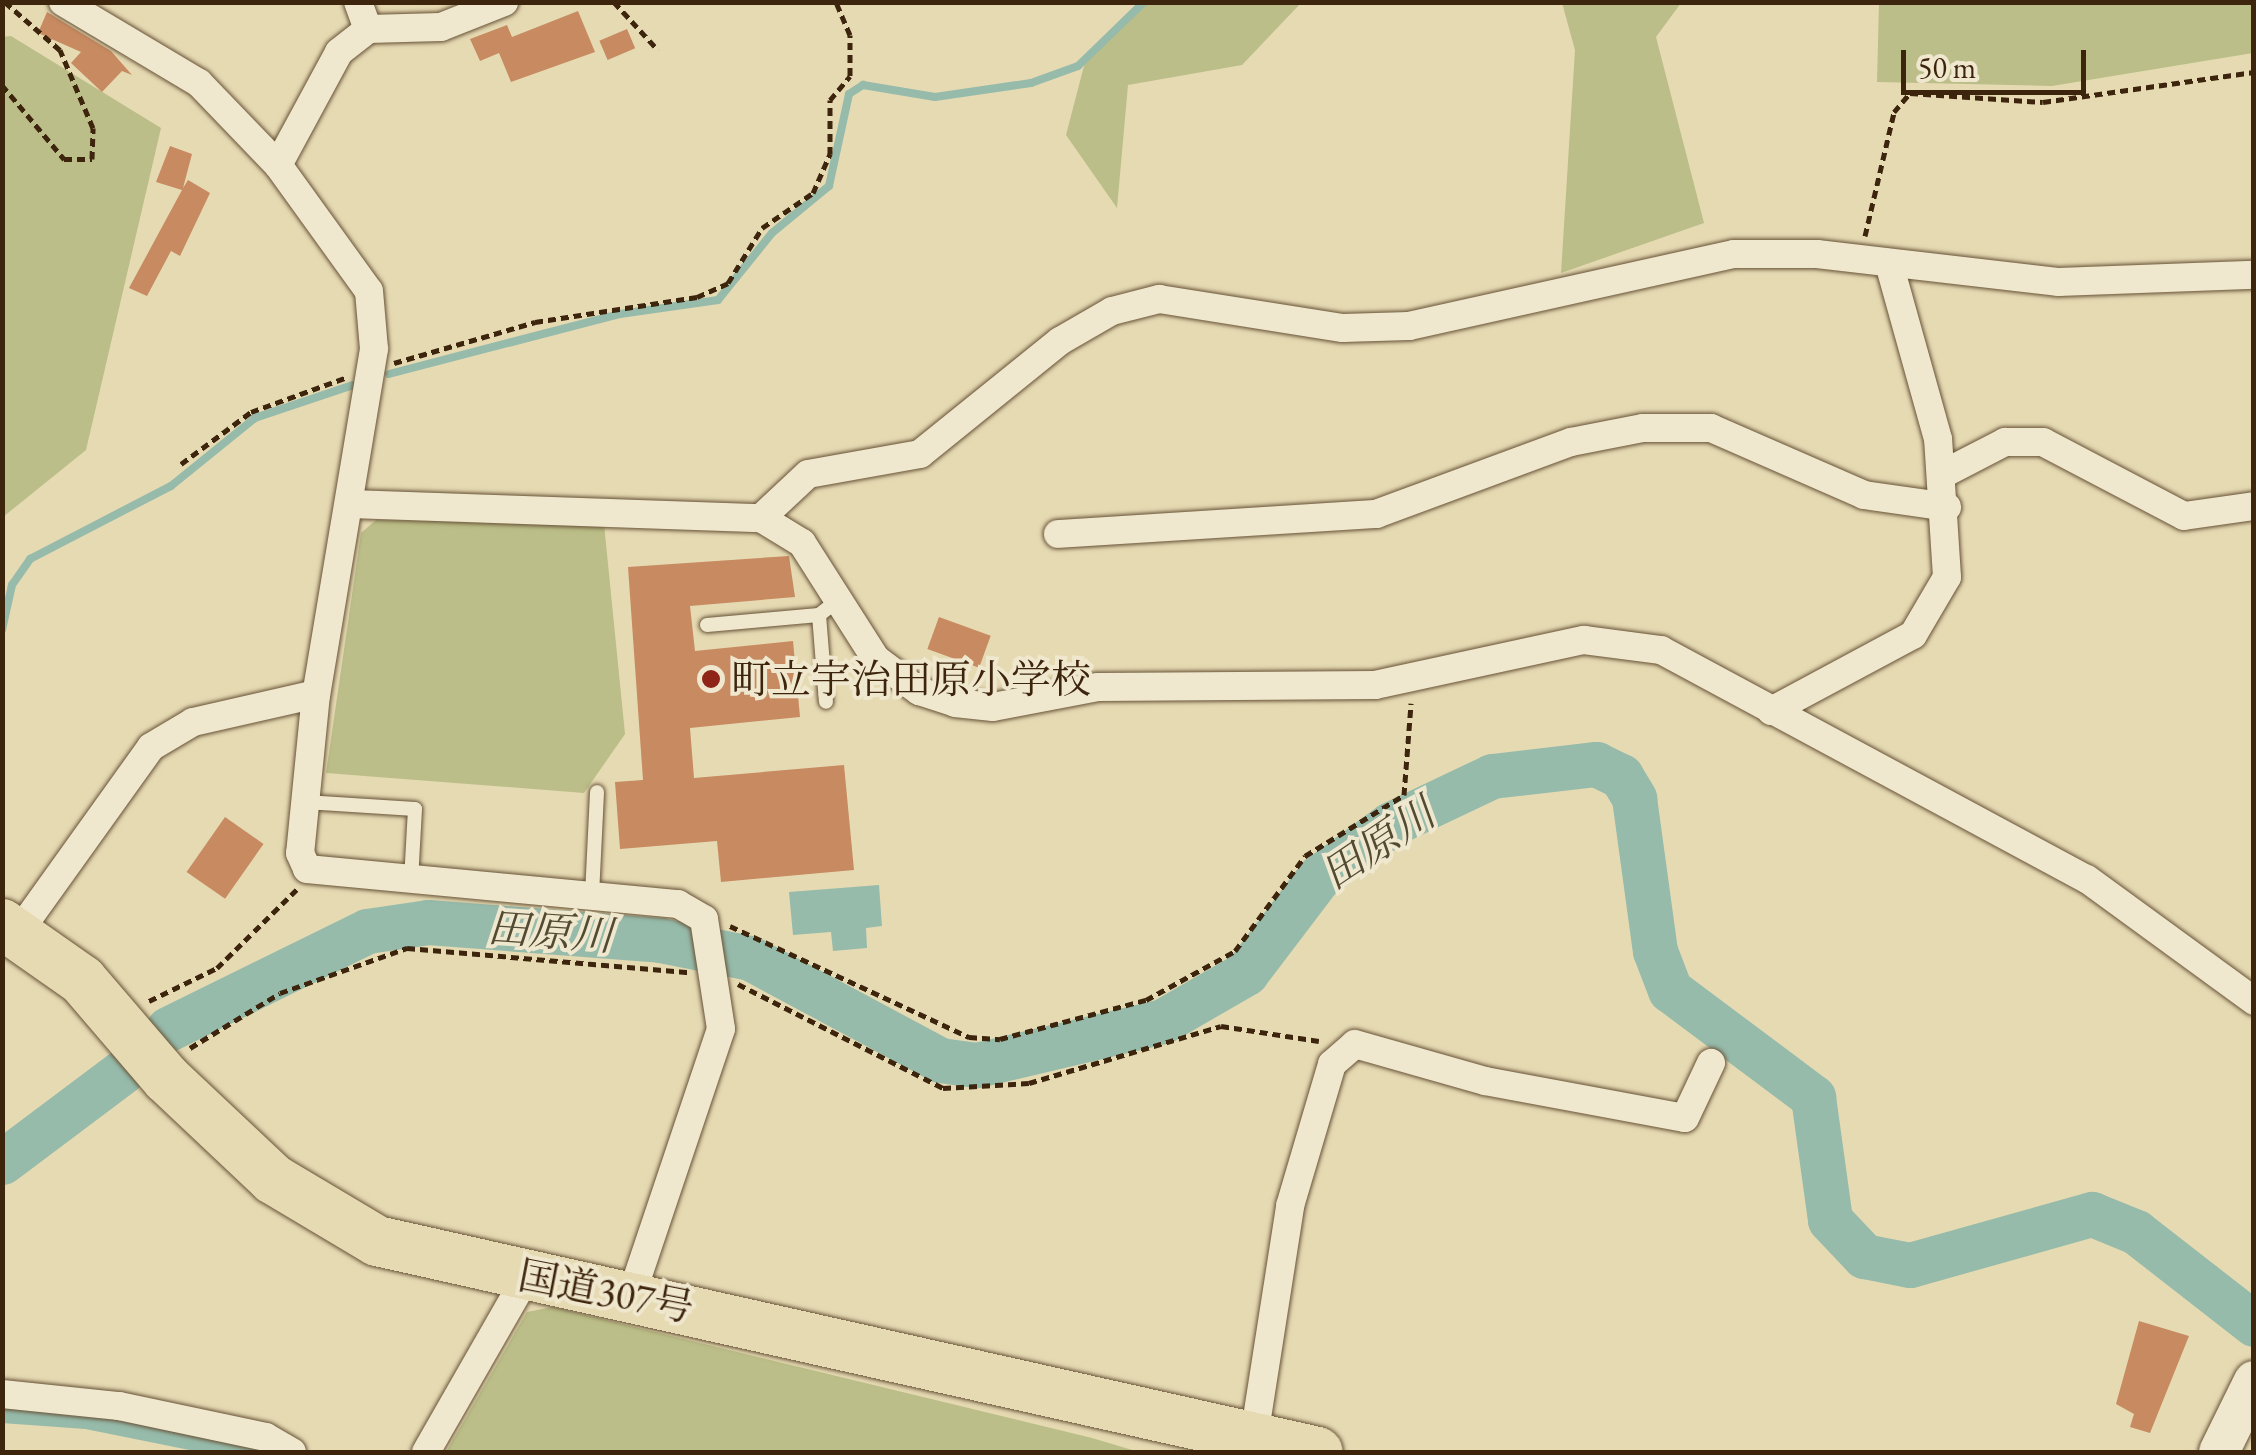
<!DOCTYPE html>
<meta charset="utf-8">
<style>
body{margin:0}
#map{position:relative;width:2256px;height:1455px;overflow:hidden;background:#e6dab3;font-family:"EB Garamond","Noto Serif JP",serif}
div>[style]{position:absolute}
.green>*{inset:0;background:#bbbe88}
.water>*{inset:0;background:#96bbab}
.stream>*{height:8px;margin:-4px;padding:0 4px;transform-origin:4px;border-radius:4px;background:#96bbab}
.canal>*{height:25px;margin:-12.5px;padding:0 12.5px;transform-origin:12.5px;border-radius:12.5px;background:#96bbab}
.river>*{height:45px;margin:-22.5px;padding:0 22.5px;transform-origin:22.5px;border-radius:22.5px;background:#96bbab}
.building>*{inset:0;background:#c78a61;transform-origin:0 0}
.path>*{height:5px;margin-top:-2.5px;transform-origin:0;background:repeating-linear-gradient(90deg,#3d240d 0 8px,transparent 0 13px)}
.roads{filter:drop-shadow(0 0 2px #675236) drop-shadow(0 0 2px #675236)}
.lane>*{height:14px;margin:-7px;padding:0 7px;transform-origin:7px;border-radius:7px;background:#efe7ce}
.street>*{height:28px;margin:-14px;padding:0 14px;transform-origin:14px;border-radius:14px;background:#efe7ce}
.secondary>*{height:40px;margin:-20px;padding:0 20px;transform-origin:20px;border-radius:20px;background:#efe7ce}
.highway>*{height:50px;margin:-25px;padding:0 25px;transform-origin:25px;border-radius:25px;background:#e6dab3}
.dots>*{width:28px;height:28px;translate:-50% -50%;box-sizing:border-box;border:5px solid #efe7ce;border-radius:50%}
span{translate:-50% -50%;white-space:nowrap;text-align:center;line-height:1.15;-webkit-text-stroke:8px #efe7ce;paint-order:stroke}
.poi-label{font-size:40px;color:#3d240d}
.left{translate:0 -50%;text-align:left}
.street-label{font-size:40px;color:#3d240d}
.water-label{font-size:42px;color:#534a34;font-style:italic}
.frame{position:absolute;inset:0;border:5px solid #3d240d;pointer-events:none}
.scale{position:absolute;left:1901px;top:50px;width:185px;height:45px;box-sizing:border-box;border:5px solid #3d240d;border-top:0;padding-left:12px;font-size:30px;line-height:35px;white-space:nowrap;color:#3d240d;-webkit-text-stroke:8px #efe7ce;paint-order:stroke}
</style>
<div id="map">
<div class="green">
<i style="clip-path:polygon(1879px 2px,2253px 3px,2253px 53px,2052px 86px,1877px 82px)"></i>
<i style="clip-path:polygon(1139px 3px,1301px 3px,1242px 65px,1128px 85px,1117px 208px,1066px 135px,1085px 62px)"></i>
<i style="clip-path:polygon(1562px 3px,1681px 3px,1656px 37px,1704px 223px,1561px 273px,1575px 50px)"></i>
<i style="clip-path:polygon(11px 36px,161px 128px,86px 450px,3px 517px,2px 37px)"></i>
<i style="clip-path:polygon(376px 520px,604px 524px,625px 734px,584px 793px,326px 773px,361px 533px)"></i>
<i style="clip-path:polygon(552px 1307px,1092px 1438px,1139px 1452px,446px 1452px,527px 1312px)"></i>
</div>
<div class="water">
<i style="clip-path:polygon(879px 885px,882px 926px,866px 928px,867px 948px,833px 951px,831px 932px,793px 935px,789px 892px)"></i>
</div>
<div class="stream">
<i style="left:389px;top:374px;width:239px;rotate:-14.6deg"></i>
<i style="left:620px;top:314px;width:99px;rotate:-8.1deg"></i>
<i style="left:718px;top:300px;width:86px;rotate:-51.1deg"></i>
<i style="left:772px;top:233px;width:74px;rotate:-39.5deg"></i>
<i style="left:829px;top:186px;width:94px;rotate:-77.7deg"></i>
<i style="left:849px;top:94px;width:17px;rotate:-33deg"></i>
<i style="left:863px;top:85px;width:73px;rotate:9.5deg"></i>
<i style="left:935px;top:97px;width:97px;rotate:-8.3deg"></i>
<i style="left:1031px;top:83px;width:50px;rotate:-19.9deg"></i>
<i style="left:1078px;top:66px;width:92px;rotate:-44.1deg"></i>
<i style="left:2px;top:630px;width:46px;rotate:-77.5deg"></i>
<i style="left:12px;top:585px;width:32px;rotate:-55deg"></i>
<i style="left:30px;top:559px;width:159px;rotate:-27.4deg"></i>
<i style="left:171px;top:486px;width:108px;rotate:-39deg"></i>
<i style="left:255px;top:418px;width:103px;rotate:-18.6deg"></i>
</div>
<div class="canal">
<i style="left:2px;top:1410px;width:84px;rotate:4.1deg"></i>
<i style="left:86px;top:1416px;width:183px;rotate:11.4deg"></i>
</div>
<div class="river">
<i style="left:168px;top:1029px;width:222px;rotate:-26.2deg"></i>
<i style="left:367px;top:931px;width:62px;rotate:-8.4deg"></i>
<i style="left:428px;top:922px;width:233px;rotate:4.4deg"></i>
<i style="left:660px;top:940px;width:92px;rotate:11.3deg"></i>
<i style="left:750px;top:958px;width:216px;rotate:28.2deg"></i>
<i style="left:940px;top:1060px;width:37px;rotate:8deg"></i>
<i style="left:977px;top:1065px;width:191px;rotate:-13.3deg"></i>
<i style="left:1163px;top:1021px;width:96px;rotate:-30deg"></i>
<i style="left:1246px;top:973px;width:121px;rotate:-52.8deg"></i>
<i style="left:1319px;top:877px;width:89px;rotate:-36.4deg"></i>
<i style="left:1391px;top:824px;width:112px;rotate:-25.4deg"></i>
<i style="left:1492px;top:776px;width:105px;rotate:-6.6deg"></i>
<i style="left:1596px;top:764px;width:28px;rotate:26deg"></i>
<i style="left:1621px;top:776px;width:26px;rotate:59deg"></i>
<i style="left:1634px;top:798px;width:154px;rotate:82.2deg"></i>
<i style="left:1655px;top:951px;width:42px;rotate:69deg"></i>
<i style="left:1670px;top:990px;width:179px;rotate:36.8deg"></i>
<i style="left:1813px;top:1097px;width:124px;rotate:82.1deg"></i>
<i style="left:1830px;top:1220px;width:50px;rotate:46.6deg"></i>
<i style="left:1864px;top:1256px;width:47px;rotate:11.1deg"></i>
<i style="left:1910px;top:1265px;width:189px;rotate:-15.7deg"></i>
<i style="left:2092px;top:1214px;width:48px;rotate:22.2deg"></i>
<i style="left:2136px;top:1232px;width:150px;rotate:37.9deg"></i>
<i style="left:2px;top:1162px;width:150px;rotate:-36.9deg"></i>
</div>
<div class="building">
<i style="clip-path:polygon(578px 11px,595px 52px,511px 82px,499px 53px,480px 61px,470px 39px,507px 25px,512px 37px)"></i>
<i style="clip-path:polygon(47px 12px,111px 51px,132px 75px,122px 71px,102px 92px,71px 63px,81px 52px,38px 33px)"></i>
<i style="left:627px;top:29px;width:21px;height:30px;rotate:67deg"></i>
<i style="clip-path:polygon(170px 146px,192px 154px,183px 188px,188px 180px,210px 193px,180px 256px,171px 251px,147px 296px,129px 288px,182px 190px,156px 182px)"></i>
<i style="clip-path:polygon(789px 556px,795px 597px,690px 606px,695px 651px,793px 641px,800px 717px,690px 728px,694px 778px,844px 765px,854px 870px,721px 882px,717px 841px,620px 849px,615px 782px,643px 780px,628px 567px)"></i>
<i style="left:939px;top:617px;width:55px;height:34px;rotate:20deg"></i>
<i style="left:225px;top:817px;width:47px;height:67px;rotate:35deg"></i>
<i style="clip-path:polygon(2139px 1321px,2189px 1336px,2150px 1433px,2130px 1427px,2134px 1414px,2116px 1404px)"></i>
</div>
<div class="path">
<i style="left:614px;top:2px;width:65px;rotate:47.5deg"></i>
<i style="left:2px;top:85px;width:97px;rotate:50deg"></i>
<i style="left:64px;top:159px;width:28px"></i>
<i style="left:92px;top:159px;width:31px;rotate:-88deg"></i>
<i style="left:93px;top:128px;width:85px;rotate:-112.9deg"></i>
<i style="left:60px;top:50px;width:73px;rotate:-138.9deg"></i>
<i style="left:1865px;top:236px;width:127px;rotate:-76.8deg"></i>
<i style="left:1894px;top:112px;width:25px;rotate:-50deg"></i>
<i style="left:1910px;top:93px;width:133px;rotate:3.9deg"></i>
<i style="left:2043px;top:102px;width:213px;rotate:-8.1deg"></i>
<i style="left:394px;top:363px;width:147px;rotate:-16.2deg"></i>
<i style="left:535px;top:322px;width:164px;rotate:-8.8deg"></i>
<i style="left:697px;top:297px;width:34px;rotate:-24deg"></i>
<i style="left:728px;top:283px;width:65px;rotate:-58.3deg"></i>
<i style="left:762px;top:228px;width:62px;rotate:-34.5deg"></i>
<i style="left:813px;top:193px;width:43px;rotate:-66.4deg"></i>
<i style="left:830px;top:154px;width:54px;rotate:-90deg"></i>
<i style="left:830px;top:100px;width:31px;rotate:-50deg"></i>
<i style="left:850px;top:76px;width:41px;rotate:-90deg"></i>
<i style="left:850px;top:35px;width:36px;rotate:-113deg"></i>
<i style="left:181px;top:464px;width:87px;rotate:-36.6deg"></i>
<i style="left:251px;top:412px;width:100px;rotate:-19.9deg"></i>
<i style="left:730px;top:926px;width:264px;rotate:24.9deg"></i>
<i style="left:969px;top:1037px;width:31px;rotate:4deg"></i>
<i style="left:1000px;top:1039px;width:151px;rotate:-15deg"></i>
<i style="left:1146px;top:1000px;width:102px;rotate:-28.8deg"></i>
<i style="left:1235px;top:951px;width:118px;rotate:-53.6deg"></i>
<i style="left:1305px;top:856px;width:116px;rotate:-31.6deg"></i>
<i style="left:1404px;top:795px;width:92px;rotate:-85.6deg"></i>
<i style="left:738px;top:984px;width:230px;rotate:26.9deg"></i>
<i style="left:943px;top:1088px;width:86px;rotate:-3.3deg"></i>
<i style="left:1029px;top:1083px;width:200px;rotate:-16.5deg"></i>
<i style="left:1221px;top:1026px;width:99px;rotate:8.7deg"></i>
<i style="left:149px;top:1001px;width:76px;rotate:-25.9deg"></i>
<i style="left:217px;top:968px;width:114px;rotate:-44.6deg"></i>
<i style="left:190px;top:1048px;width:105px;rotate:-31.4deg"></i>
<i style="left:280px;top:993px;width:135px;rotate:-19.5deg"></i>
<i style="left:407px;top:948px;width:283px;rotate:4.9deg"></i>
</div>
<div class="roads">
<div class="lane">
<i style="left:819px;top:615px;width:87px;rotate:85.4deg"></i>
<i style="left:707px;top:625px;width:112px;rotate:-5.1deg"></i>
<i style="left:819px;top:615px;width:23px;rotate:-38deg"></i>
<i style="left:305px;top:802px;width:110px;rotate:3.6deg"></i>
<i style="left:415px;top:809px;width:72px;rotate:93.2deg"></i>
<i style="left:592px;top:895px;width:103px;rotate:-87.2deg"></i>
</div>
<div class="street">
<i style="left:63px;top:2px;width:158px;rotate:30.8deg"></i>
<i style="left:199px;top:83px;width:114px;rotate:46.1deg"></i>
<i style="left:278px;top:165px;width:155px;rotate:54.2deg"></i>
<i style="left:369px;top:291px;width:58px;rotate:85.1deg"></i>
<i style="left:374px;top:349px;width:350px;rotate:99.5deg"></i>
<i style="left:316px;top:694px;width:160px;rotate:95.7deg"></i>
<i style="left:300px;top:853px;width:17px;rotate:66deg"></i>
<i style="left:307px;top:869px;width:373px;rotate:5.4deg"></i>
<i style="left:678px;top:904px;width:30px;rotate:30deg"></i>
<i style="left:704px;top:919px;width:111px;rotate:81.2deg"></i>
<i style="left:721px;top:1029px;width:280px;rotate:108.6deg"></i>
<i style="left:358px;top:2px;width:29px;rotate:70deg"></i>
<i style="left:278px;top:165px;width:128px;rotate:-61.6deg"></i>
<i style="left:339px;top:52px;width:37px;rotate:-38deg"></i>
<i style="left:368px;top:29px;width:73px;rotate:-1.6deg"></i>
<i style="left:441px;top:27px;width:68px;rotate:-21.6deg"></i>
<i style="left:1943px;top:474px;width:70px;rotate:-27.3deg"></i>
<i style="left:2005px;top:442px;width:38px"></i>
<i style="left:2043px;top:442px;width:159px;rotate:27.7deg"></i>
<i style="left:2184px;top:516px;width:71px;rotate:-8.1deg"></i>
<i style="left:350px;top:504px;width:411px;rotate:2deg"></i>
<i style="left:761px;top:518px;width:48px;rotate:31.4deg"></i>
<i style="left:802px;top:543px;width:138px;rotate:57.5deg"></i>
<i style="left:876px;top:659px;width:54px;rotate:36.7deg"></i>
<i style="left:919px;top:691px;width:38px;rotate:18deg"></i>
<i style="left:955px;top:703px;width:38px;rotate:6deg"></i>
<i style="left:993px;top:707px;width:107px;rotate:-10.8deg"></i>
<i style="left:1098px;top:687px;width:277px;rotate:-0.4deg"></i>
<i style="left:1375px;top:685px;width:214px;rotate:-12.2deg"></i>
<i style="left:1584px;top:640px;width:78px;rotate:7.4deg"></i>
<i style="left:1661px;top:650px;width:484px;rotate:28.3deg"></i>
<i style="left:2087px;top:879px;width:207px;rotate:36.1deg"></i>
<i style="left:761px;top:518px;width:64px;rotate:-43.1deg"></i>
<i style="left:808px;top:474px;width:114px;rotate:-10.1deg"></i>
<i style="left:920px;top:454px;width:180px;rotate:-38.9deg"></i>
<i style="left:1060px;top:341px;width:60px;rotate:-30deg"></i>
<i style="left:1112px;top:311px;width:49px;rotate:-14.3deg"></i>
<i style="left:1159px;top:299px;width:186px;rotate:9deg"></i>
<i style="left:1343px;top:328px;width:66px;rotate:-1.7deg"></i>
<i style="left:1409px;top:326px;width:333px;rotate:-12.5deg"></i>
<i style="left:1734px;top:254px;width:83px"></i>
<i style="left:1817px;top:254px;width:244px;rotate:6.6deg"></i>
<i style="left:2059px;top:282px;width:195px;rotate:-2.1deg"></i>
<i style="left:1058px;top:534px;width:319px;rotate:-3.6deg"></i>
<i style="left:1376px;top:514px;width:208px;rotate:-20.3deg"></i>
<i style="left:1571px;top:442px;width:73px;rotate:-11deg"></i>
<i style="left:1643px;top:428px;width:68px"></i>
<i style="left:1711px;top:428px;width:167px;rotate:23.6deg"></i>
<i style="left:1864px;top:495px;width:84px;rotate:8.2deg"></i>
<i style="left:1771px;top:711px;width:161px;rotate:-28.2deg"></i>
<i style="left:1913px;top:635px;width:67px;rotate:-59.6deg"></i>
<i style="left:1947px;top:577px;width:138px;rotate:-93.7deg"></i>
<i style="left:1938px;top:439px;width:183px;rotate:-105.6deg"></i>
<i style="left:20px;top:930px;width:225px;rotate:-54.4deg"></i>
<i style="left:151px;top:747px;width:49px;rotate:-30.8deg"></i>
<i style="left:193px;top:722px;width:126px;rotate:-12.8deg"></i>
<i style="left:2px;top:1394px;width:118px;rotate:5.9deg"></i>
<i style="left:119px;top:1406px;width:150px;rotate:11.9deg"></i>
<i style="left:266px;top:1437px;width:30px;rotate:30deg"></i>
<i style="left:1254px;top:1437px;width:234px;rotate:-81.1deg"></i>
<i style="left:1290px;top:1206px;width:148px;rotate:-73.5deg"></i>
<i style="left:1332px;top:1064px;width:30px;rotate:-41deg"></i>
<i style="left:1355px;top:1044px;width:135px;rotate:15.9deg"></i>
<i style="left:1485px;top:1081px;width:203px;rotate:10.5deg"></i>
<i style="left:1685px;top:1118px;width:61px;rotate:-64.7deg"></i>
<i style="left:426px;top:1452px;width:203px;rotate:-60.2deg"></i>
</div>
<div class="secondary">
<i style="left:2219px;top:1452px;width:79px;rotate:-63.8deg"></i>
</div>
<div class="highway">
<i style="left:2px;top:924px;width:98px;rotate:35deg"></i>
<i style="left:82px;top:980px;width:130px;rotate:49.4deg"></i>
<i style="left:167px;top:1079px;width:146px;rotate:43.3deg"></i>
<i style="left:273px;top:1179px;width:121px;rotate:30.8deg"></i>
<i style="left:377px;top:1241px;width:964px;rotate:12.64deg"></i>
</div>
</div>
<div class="dots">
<i style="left:711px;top:679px;background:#8f2418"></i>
</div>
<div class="poi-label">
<span class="left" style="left:731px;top:679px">町立宇治田原小学校</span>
</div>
<div class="street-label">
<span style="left:606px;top:1291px;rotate:11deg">国道307号</span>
</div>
<div class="water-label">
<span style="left:1378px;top:844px;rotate:-34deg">田原川</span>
<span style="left:550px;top:932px;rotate:4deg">田原川</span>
</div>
<div class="frame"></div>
<div class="scale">50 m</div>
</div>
